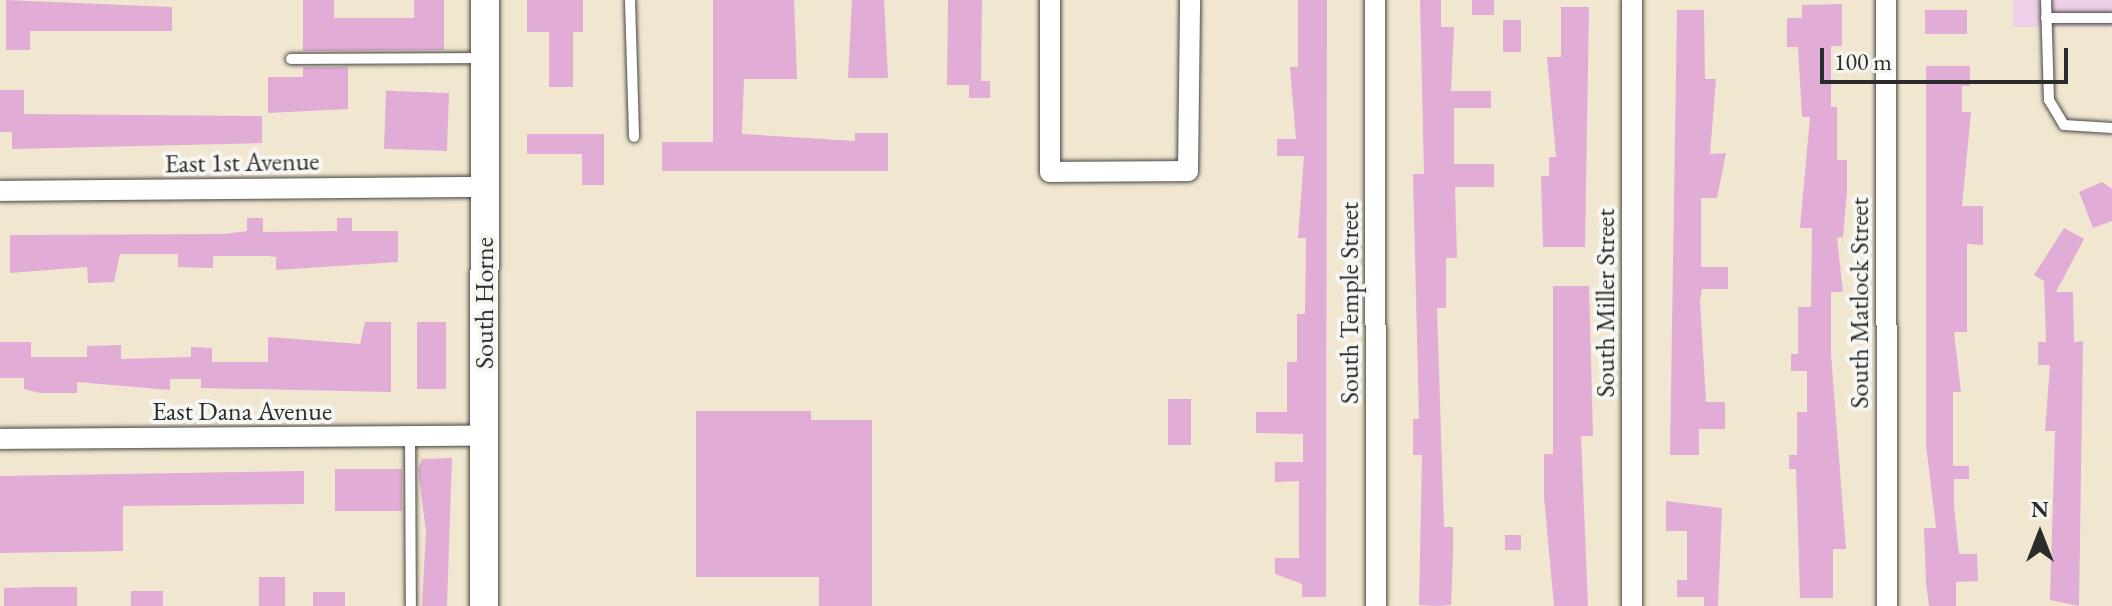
<!DOCTYPE html>
<style>
body{margin:0}
#map{position:relative;width:2112px;height:606px;overflow:hidden;background:#f1e7d0;font-family:"EB Garamond",serif}
div>[style]{position:absolute}
.built>*{inset:0;background:#edd0e8;transform-origin:0 0}
.building>*{inset:0;background:#e1acd5;transform-origin:0 0}
.roads{filter:drop-shadow(0 0 2px #494744) drop-shadow(0 0 2px #494744)}
.lane>*{height:10px;margin:-5px;padding:0 5px;transform-origin:5px;border-radius:5px;background:#fff}
.street>*{height:20px;margin:-10px;padding:0 10px;transform-origin:10px;border-radius:10px;background:#fff}
.secondary>*{height:28px;margin:-14px;padding:0 14px;transform-origin:14px;border-radius:14px;background:#fff}
span{translate:-50% -50%;white-space:nowrap;text-align:center;line-height:1.15;-webkit-text-stroke:8px #f6f6f2;paint-order:stroke}
.street-label{font-size:26px;color:#2b2b2b}
.north{position:absolute;left:2000px;top:494px;width:80px;height:80px;-webkit-text-stroke:6px #f6f6f2;paint-order:stroke;rotate:0deg;font-size:22px;font-weight:700;line-height:32px;text-align:center;color:#2b2b2b}
.north::after{content:'';display:block;margin:auto;width:28px;height:36px;background:#2b2b2b;clip-path:polygon(50% 0,100% 100%,50% 72%,0 100%)}
.scale{position:absolute;left:1820px;top:48px;width:248px;height:36px;box-sizing:border-box;border:4px solid #2b2b2b;border-top:0;padding-left:10px;font-size:24px;line-height:28px;white-space:nowrap;color:#2b2b2b;-webkit-text-stroke:6px #f6f6f2;paint-order:stroke}
</style>
<div id="map">
<div class="built">
<i style="left:2013px;top:0;width:99px;height:27px"></i>
</div>
<div class="building">
<i style="clip-path:polygon(6px 0,172px 7px,172px 31px,30px 31px,30px 50px,6px 50px)"></i>
<i style="clip-path:polygon(303px 0,334px 0,334px 18px,414px 18px,414px 0,444px 0,444px 50px,303px 51px)"></i>
<i style="clip-path:polygon(527px 0,583px 0,583px 32px,573px 32px,573px 87px,549px 87px,549px 32px,527px 32px)"></i>
<i style="clip-path:polygon(713px 0,794px 0,797px 79px,744px 79px,742px 134px,855px 141px,855px 133px,888px 133px,888px 171px,662px 171px,662px 142px,713px 142px)"></i>
<i style="clip-path:polygon(852px 0,884px 0,888px 78px,848px 78px)"></i>
<i style="clip-path:polygon(948px 0,982px 0,981px 81px,990px 81px,990px 98px,969px 98px,969px 85px,947px 85px)"></i>
<i style="clip-path:polygon(1298px 0,1327px 0,1326px 597px,1302px 597px,1302px 584px,1275px 574px,1275px 558px,1299px 558px,1299px 481px,1275px 482px,1275px 462px,1303px 462px,1303px 434px,1256px 433px,1256px 412px,1287px 412px,1287px 362px,1297px 362px,1297px 314px,1305px 314px,1306px 238px,1298px 238px,1304px 156px,1277px 156px,1277px 139px,1296px 139px,1290px 67px,1298px 67px)"></i>
<i style="clip-path:polygon(1420px 0,1441px 0,1441px 27px,1454px 27px,1451px 91px,1491px 91px,1491px 108px,1454px 108px,1454px 164px,1494px 164px,1494px 187px,1455px 187px,1457px 258px,1446px 258px,1446px 308px,1437px 308px,1444px 527px,1453px 527px,1453px 554px,1451px 605px,1437px 606px,1419px 605px,1422px 455px,1413px 455px,1413px 419px,1419px 419px,1413px 174px,1424px 174px)"></i>
<i style="left:1472px;top:0;width:22px;height:15px"></i>
<i style="clip-path:polygon(1842px 4px,1842px 46px,1831px 46px,1831px 107px,1837px 107px,1837px 160px,1847px 160px,1847px 191px,1843px 237px,1837px 238px,1843px 292px,1831px 292px,1831px 354px,1846px 549px,1833px 549px,1833px 598px,1800px 598px,1796px 469px,1789px 469px,1789px 455px,1797px 455px,1797px 412px,1807px 412px,1807px 371px,1791px 371px,1791px 354px,1798px 354px,1798px 307px,1811px 307px,1812px 228px,1800px 228px,1810px 117px,1802px 117px,1798px 47px,1787px 47px,1787px 18px,1802px 18px,1802px 5px)"></i>
<i style="clip-path:polygon(1561px 7px,1589px 7px,1585px 247px,1543px 247px,1541px 176px,1549px 176px,1549px 157px,1556px 157px,1547px 57px,1561px 57px)"></i>
<i style="clip-path:polygon(1677px 10px,1704px 10px,1705px 79px,1716px 79px,1710px 154px,1726px 153px,1717px 198px,1701px 198px,1701px 267px,1728px 267px,1728px 289px,1702px 289px,1700px 301px,1706px 402px,1725px 402px,1725px 429px,1699px 429px,1699px 455px,1670px 455px)"></i>
<i style="left:1925px;top:10px;width:42px;height:24px"></i>
<i style="left:1503px;top:20px;width:18px;height:32px"></i>
<i style="clip-path:polygon(1926px 66px,1970px 66px,1970px 86px,1962px 86px,1962px 112px,1971px 112px,1962px 206px,1983px 206px,1983px 245px,1967px 244px,1967px 332px,1954px 332px,1961px 392px,1953px 392px,1953px 466px,1969px 466px,1969px 479px,1954px 479px,1954px 506px,1959px 554px,1977px 554px,1978px 581px,1956px 582px,1956px 606px,1929px 606px,1926px 583px,1924px 528px,1936px 528px,1926px 445px)"></i>
<i style="clip-path:polygon(303px 67px,348px 67px,348px 109px,268px 113px,268px 77px,303px 77px)"></i>
<i style="clip-path:polygon(0 90px,24px 90px,24px 114px,262px 116px,262px 143px,12px 149px,12px 132px,0 132px)"></i>
<i style="left:449px;top:93px;width:58px;height:63px;rotate:92deg"></i>
<i style="clip-path:polygon(527px 134px,604px 134px,604px 185px,582px 185px,582px 154px,527px 154px)"></i>
<i style="clip-path:polygon(2102px 182px,2112px 189px,2112px 221px,2093px 228px,2079px 192px)"></i>
<i style="clip-path:polygon(247px 218px,263px 218px,263px 232px,337px 231px,337px 218px,352px 218px,352px 231px,398px 231px,398px 262px,276px 270px,276px 257px,268px 256px,213px 256px,213px 268px,178px 267px,178px 254px,120px 254px,114px 282px,88px 283px,87px 267px,10px 273px,10px 235px,224px 234px,247px 231px)"></i>
<i style="clip-path:polygon(2064px 228px,2084px 239px,2056px 292px,2073px 292px,2074px 342px,2083px 341px,2079px 606px,2050px 600px,2055px 431px,2045px 431px,2050px 365px,2038px 365px,2038px 342px,2046px 342px,2044px 281px,2034px 275px)"></i>
<i style="clip-path:polygon(1553px 286px,1589px 286px,1593px 436px,1581px 436px,1588px 606px,1554px 606px,1544px 497px,1544px 454px,1553px 454px)"></i>
<i style="clip-path:polygon(365px 322px,391px 322px,391px 392px,201px 388px,201px 379px,170px 379px,170px 390px,77px 382px,77px 393px,40px 393px,24px 389px,24px 378px,0 378px,0 342px,31px 342px,31px 357px,87px 357px,87px 346px,121px 345px,121px 359px,191px 357px,191px 347px,212px 348px,212px 362px,268px 362px,268px 337px,360px 344px)"></i>
<i style="left:417px;top:322px;width:29px;height:67px"></i>
<i style="left:1168px;top:399px;width:23px;height:46px"></i>
<i style="clip-path:polygon(696px 411px,811px 411px,811px 420px,872px 420px,872px 606px,819px 606px,819px 577px,696px 577px)"></i>
<i style="clip-path:polygon(452px 458px,447px 606px,422px 606px,426px 532px,418px 469px,422px 459px)"></i>
<i style="left:335px;top:469px;width:67px;height:42px"></i>
<i style="clip-path:polygon(304px 471px,304px 504px,123px 506px,123px 551px,0 553px,0 476px)"></i>
<i style="clip-path:polygon(1666px 501px,1722px 508px,1718px 606px,1704px 606px,1704px 597px,1677px 597px,1677px 580px,1687px 580px,1687px 531px,1666px 531px)"></i>
<i style="left:1505px;top:535px;width:16px;height:15px"></i>
<i style="left:259px;top:577px;width:26px;height:29px"></i>
<i style="clip-path:polygon(37px 587px,77px 587px,77px 606px,4px 606px,4px 588px)"></i>
<i style="left:131px;top:591px;width:32px;height:15px"></i>
<i style="left:313px;top:592px;width:32px;height:14px"></i>
</div>
<div class="roads">
<div class="lane">
<i style="left:630px;top:0;width:137px;rotate:88.3deg"></i>
<i style="left:2046px;top:0;width:100px;rotate:88.3deg"></i>
<i style="left:2049px;top:100px;width:29px;rotate:59deg"></i>
<i style="left:2064px;top:125px;width:48px;rotate:3.6deg"></i>
<i style="left:2046px;top:18px;width:66px"></i>
<i style="left:291px;top:59px;width:194px;rotate:-0.3deg"></i>
<i style="left:410px;top:436px;width:170px;rotate:89.7deg"></i>
</div>
<div class="street">
<i style="left:1050px;top:0;width:172px;rotate:90deg"></i>
<i style="left:1050px;top:172px;width:138px;rotate:-0.4deg"></i>
<i style="left:1188px;top:171px;width:171px;rotate:-89.3deg"></i>
<i style="left:1375px;top:0;width:606px;rotate:89.91deg"></i>
<i style="left:1632px;top:0;width:606px;rotate:90deg"></i>
<i style="left:1886px;top:0;width:606px;rotate:89.91deg"></i>
<i style="left:0;top:191px;width:485px;rotate:-0.5deg"></i>
<i style="left:0;top:439px;width:484px;rotate:-0.4deg"></i>
</div>
<div class="secondary">
<i style="left:484px;top:606px;width:606px;rotate:-89.91deg"></i>
</div>
</div>
<div class="street-label">
<span style="left:242px;top:163px;rotate:-1deg">East 1st Avenue</span>
<span style="left:485px;top:303px;rotate:-90deg">South Horne</span>
<span style="left:1350px;top:303px;rotate:-90deg">South Temple Street</span>
<span style="left:1606px;top:303px;rotate:-90deg">South Miller Street</span>
<span style="left:1860px;top:303px;rotate:-90deg">South Matlock Street</span>
<span style="left:242px;top:412px">East Dana Avenue</span>
</div>
<div class="north">N</div>
<div class="scale">100 m</div>
</div>
